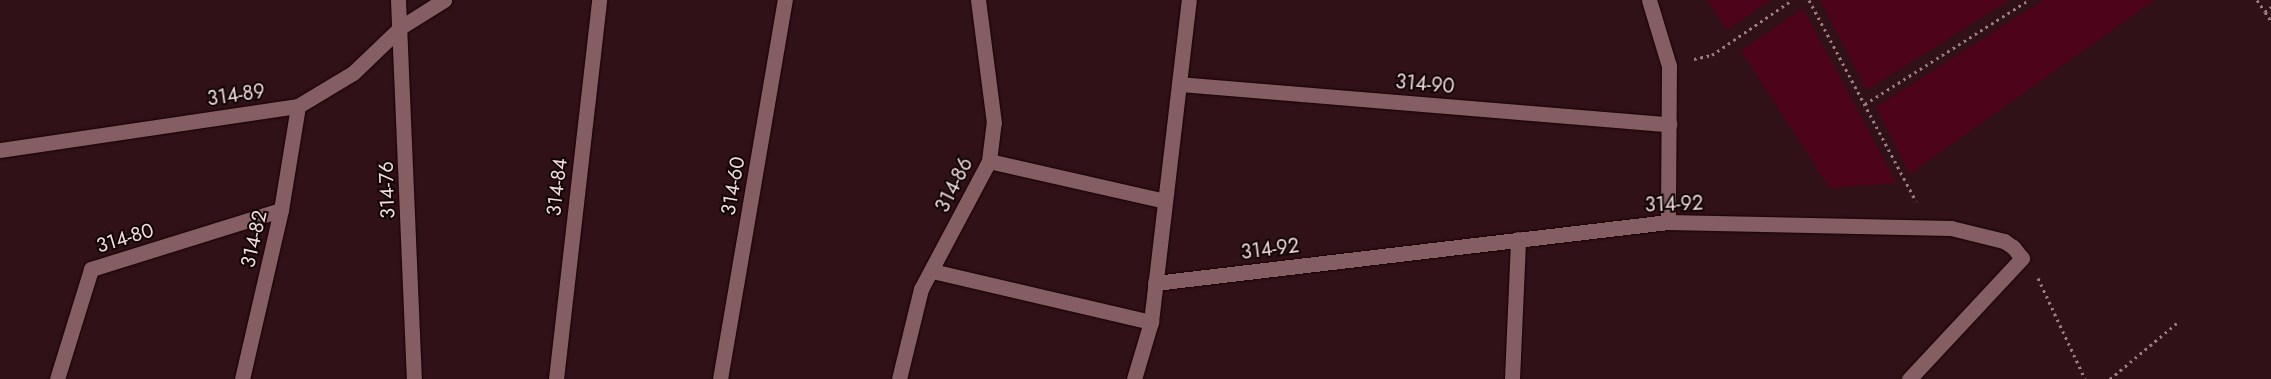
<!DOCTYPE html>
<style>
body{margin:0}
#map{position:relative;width:2271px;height:379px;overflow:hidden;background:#301117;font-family:Jost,sans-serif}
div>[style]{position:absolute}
.green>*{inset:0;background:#4d041a}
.path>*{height:3px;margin-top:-1.5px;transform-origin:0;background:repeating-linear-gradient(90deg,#987d81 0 2.5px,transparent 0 6.5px)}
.roads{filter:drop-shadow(0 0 1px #160004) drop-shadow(0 0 1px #160004)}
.lane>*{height:15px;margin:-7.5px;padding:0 7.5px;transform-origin:7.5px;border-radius:7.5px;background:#845e63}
.street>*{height:15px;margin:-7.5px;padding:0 7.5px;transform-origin:7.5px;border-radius:7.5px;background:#845e63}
span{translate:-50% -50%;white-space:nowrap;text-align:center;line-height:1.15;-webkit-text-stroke:4px #0f0405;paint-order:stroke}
.street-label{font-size:20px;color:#f2dbdd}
</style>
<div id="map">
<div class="green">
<i style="clip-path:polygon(1707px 0,1771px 0,1727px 30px)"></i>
<i style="clip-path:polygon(1820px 0,2010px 0,1867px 90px)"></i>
<i style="clip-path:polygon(2044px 0,2155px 0,1910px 174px,1876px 107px)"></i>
<i style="clip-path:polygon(1803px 8px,1897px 183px,1830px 188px,1741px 51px)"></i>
</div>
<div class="path">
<i style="left:1809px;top:0;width:228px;rotate:62deg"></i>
<i style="left:2257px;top:0;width:14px;rotate:56deg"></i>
<i style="left:2265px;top:12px;width:8px;rotate:-40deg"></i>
<i style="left:2265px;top:12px;width:11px;rotate:56deg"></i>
<i style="left:1694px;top:59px;width:18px;rotate:-13deg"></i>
<i style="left:1712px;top:55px;width:97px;rotate:-34.5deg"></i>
<i style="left:1865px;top:104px;width:194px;rotate:-32.4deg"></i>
<i style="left:2038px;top:278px;width:111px;rotate:65deg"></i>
<i style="left:2110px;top:379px;width:87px;rotate:-39.9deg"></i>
</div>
<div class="roads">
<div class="lane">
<i style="left:989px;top:161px;width:180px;rotate:12.8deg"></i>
<i style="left:932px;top:271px;width:225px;rotate:13.1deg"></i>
<i style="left:899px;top:379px;width:93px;rotate:-76.3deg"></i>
<i style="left:921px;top:289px;width:145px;rotate:-62deg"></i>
<i style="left:989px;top:161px;width:38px;rotate:-83deg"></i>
<i style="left:994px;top:123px;width:124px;rotate:-97.4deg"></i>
</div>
<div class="street">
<i style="left:398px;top:0;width:379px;rotate:87.6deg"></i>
<i style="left:1649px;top:0;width:69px;rotate:73.1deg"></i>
<i style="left:1669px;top:66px;width:156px;rotate:90.4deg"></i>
<i style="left:1179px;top:84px;width:492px;rotate:4.7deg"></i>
<i style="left:0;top:150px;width:301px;rotate:-8.4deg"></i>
<i style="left:298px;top:106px;width:64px;rotate:-31deg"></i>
<i style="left:353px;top:73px;width:66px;rotate:-43.8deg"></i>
<i style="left:401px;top:27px;width:51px;rotate:-32.1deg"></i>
<i style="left:1155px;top:283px;width:517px;rotate:-6.78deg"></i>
<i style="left:1668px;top:222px;width:283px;rotate:1.2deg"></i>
<i style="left:1951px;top:228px;width:55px;rotate:13.8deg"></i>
<i style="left:2004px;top:241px;width:11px;rotate:34deg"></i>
<i style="left:2013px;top:247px;width:14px;rotate:51deg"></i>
<i style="left:2022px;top:258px;width:166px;rotate:133deg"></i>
<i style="left:57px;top:379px;width:115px;rotate:-72.8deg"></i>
<i style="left:91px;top:269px;width:199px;rotate:-17.3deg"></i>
<i style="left:242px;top:379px;width:173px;rotate:-77deg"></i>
<i style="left:281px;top:210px;width:105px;rotate:-80.7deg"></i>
<i style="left:556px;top:379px;width:381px;rotate:-83.5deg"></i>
<i style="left:720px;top:379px;width:385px;rotate:-80.3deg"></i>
<i style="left:1134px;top:379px;width:59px;rotate:-73.4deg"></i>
<i style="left:1151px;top:322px;width:324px;rotate:-83.3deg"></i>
<i style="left:1512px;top:379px;width:140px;rotate:-87.5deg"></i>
</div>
</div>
<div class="street-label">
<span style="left:1425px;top:84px;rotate:5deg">314-90</span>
<span style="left:236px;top:95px;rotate:-8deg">314-89</span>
<span style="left:954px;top:185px;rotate:-63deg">314-86</span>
<span style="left:733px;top:186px;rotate:-80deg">314-60</span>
<span style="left:557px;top:187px;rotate:-83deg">314-84</span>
<span style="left:387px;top:190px;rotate:-92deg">314-76</span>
<span style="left:1674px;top:204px;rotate:-2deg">314-92</span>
<span style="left:125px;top:238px;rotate:-17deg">314-80</span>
<span style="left:254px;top:239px;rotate:-77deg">314-82</span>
<span style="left:1270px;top:249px;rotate:-7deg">314-92</span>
</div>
</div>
